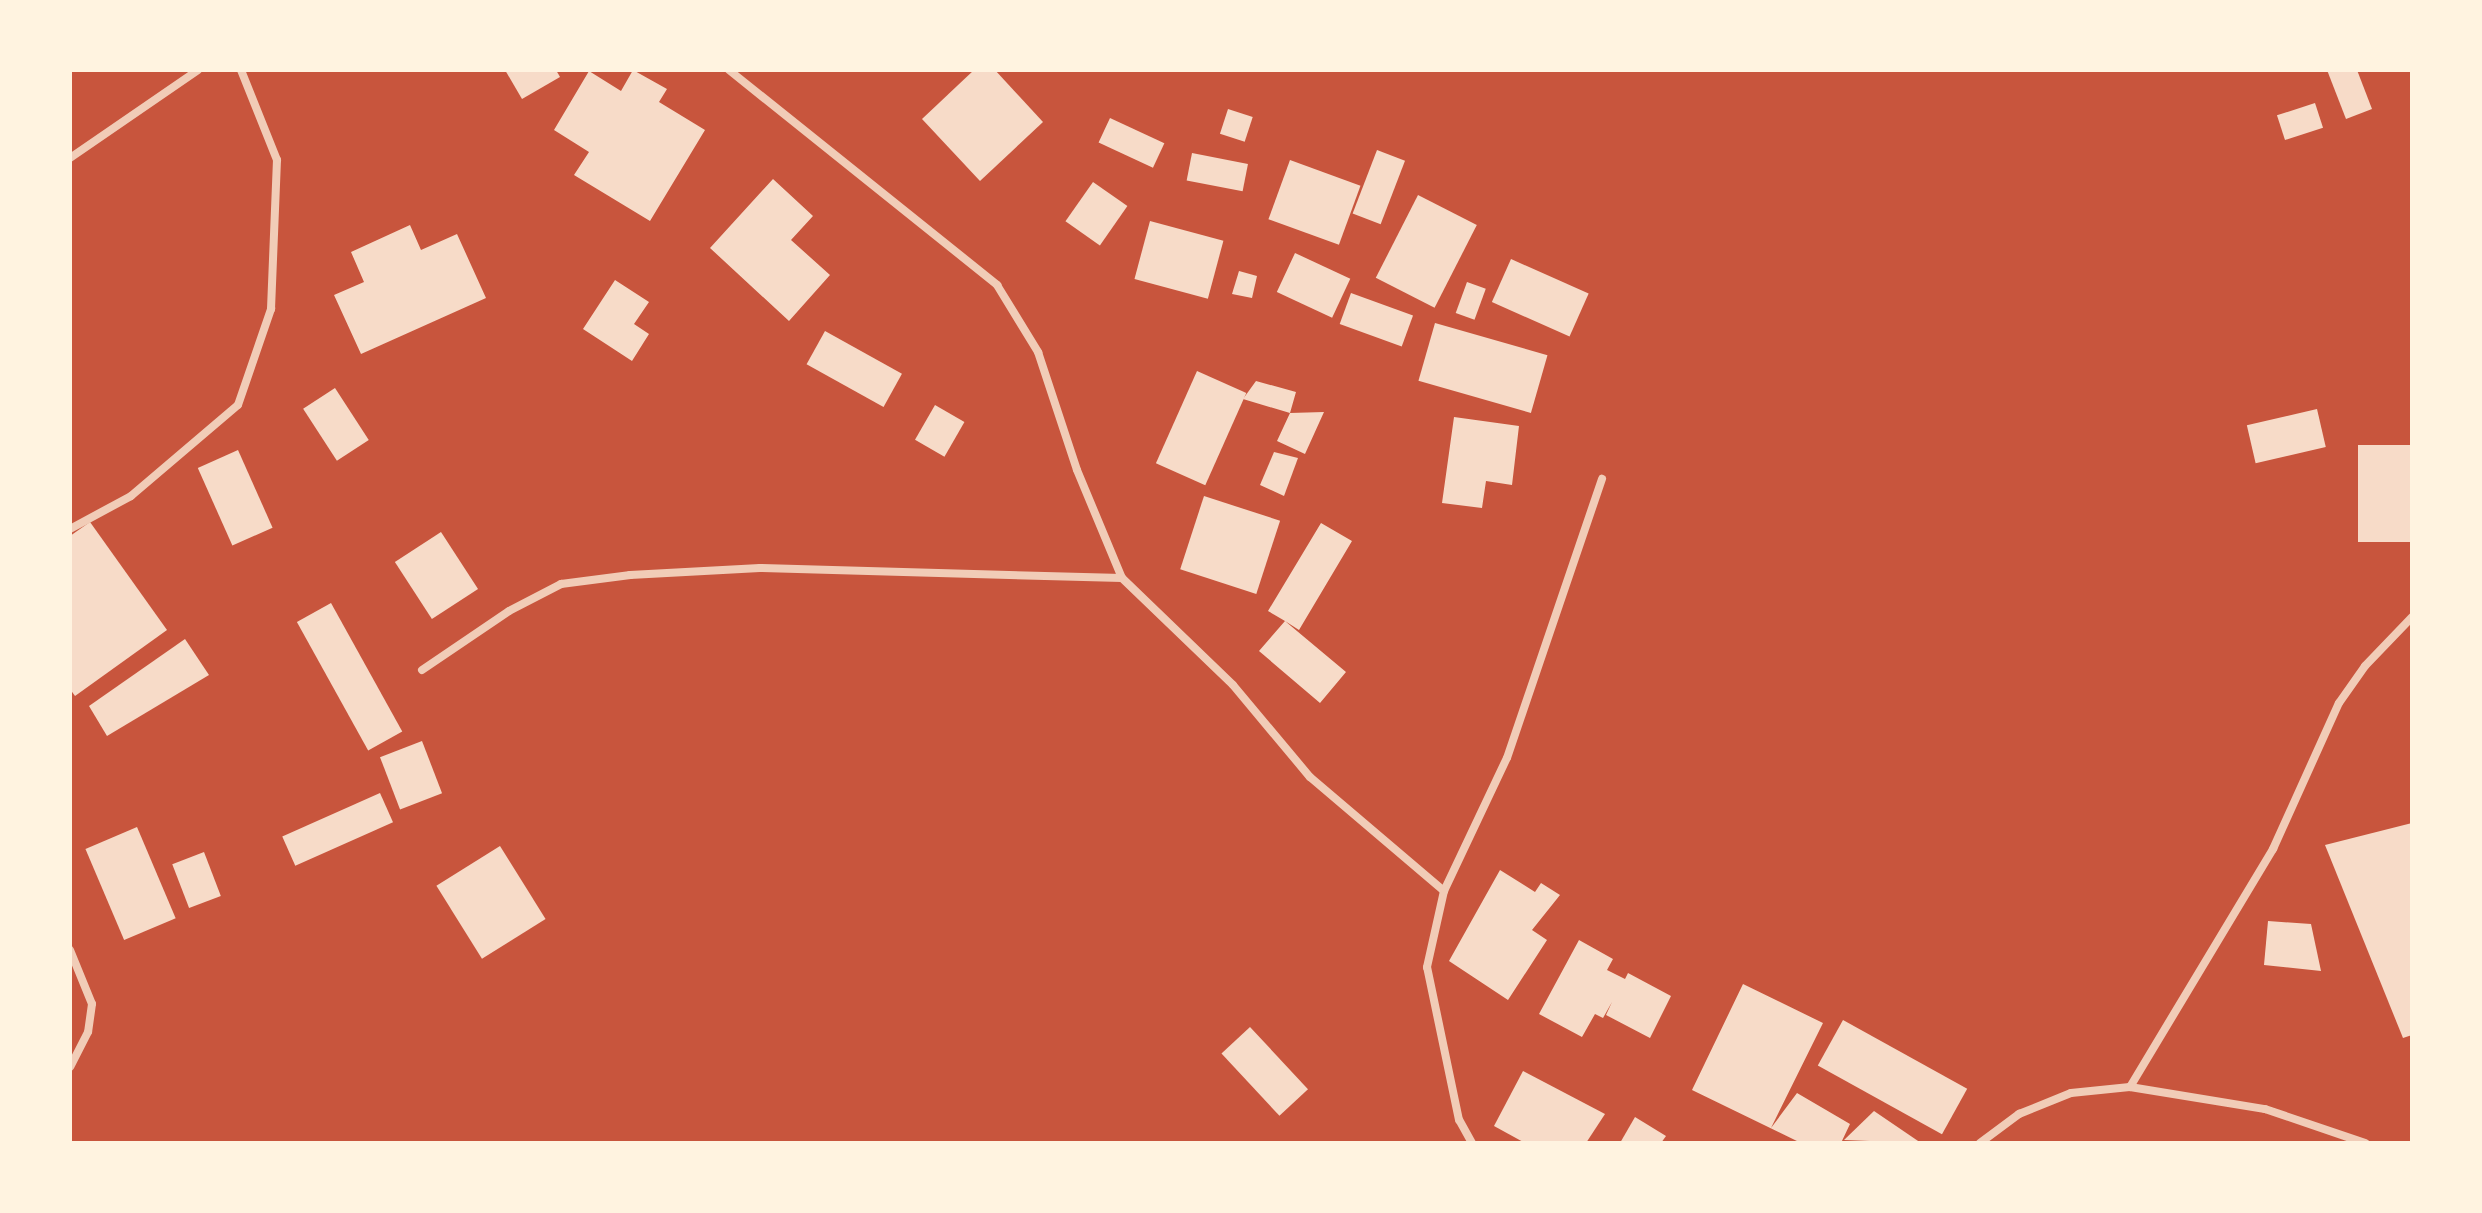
<!DOCTYPE html>
<style>
body{margin:0}
#map{position:relative;width:2482px;height:1213px;overflow:hidden;background:#c8553d;font-family:"Open Sans",sans-serif}
div>[style]{position:absolute}
.building>*{inset:0;background:#f7dbc8;transform-origin:0 0}
.minor>*{height:8px;margin:-4px;padding:0 4px;transform-origin:4px;border-radius:4px;background:#f1ccb7}
span{translate:-50% -50%;white-space:nowrap;text-align:center;line-height:1.15;-webkit-text-stroke:7px #fff3e0;paint-order:stroke}
.frame{position:absolute;inset:0;border:72px solid #fff3e0;pointer-events:none}
</style>
<div id="map">
<div class="building">
<i style="clip-path:polygon(505px 70px,556px 70px,560px 77px,522px 99px)"></i>
<i style="clip-path:polygon(633px 70px,667px 89px,659px 102px,705px 130px,650px 221px,574px 175px,589px 152px,554px 130px,589px 71px,621px 91px)"></i>
<i style="clip-path:polygon(974px 70px,995px 70px,1043px 122px,980px 181px,922px 119px)"></i>
<i style="clip-path:polygon(2327px 70px,2357px 70px,2372px 109px,2346px 119px)"></i>
<i style="left:2315px;top:103px;width:26px;height:40px;rotate:72deg"></i>
<i style="left:1228px;top:109px;width:26px;height:26px;rotate:18deg"></i>
<i style="left:1110px;top:118px;width:60px;height:27px;rotate:25deg"></i>
<i style="left:1377px;top:150px;width:30px;height:68px;rotate:21deg"></i>
<i style="left:1192px;top:153px;width:57px;height:28px;rotate:11deg"></i>
<i style="left:1290px;top:160px;width:75px;height:63px;rotate:20deg"></i>
<i style="clip-path:polygon(773px 179px,813px 216px,791px 240px,830px 275px,789px 321px,710px 248px)"></i>
<i style="left:1093px;top:182px;width:42px;height:48px;rotate:35deg"></i>
<i style="left:1418px;top:195px;width:66px;height:93px;rotate:27deg"></i>
<i style="left:1150px;top:221px;width:76px;height:60px;rotate:15deg"></i>
<i style="clip-path:polygon(410px 225px,421px 250px,457px 234px,486px 298px,361px 354px,334px 295px,364px 282px,351px 252px)"></i>
<i style="left:1295px;top:253px;width:61px;height:43px;rotate:25deg"></i>
<i style="left:1511px;top:259px;width:85px;height:47px;rotate:24deg"></i>
<i style="clip-path:polygon(1239px 271px,1257px 276px,1252px 298px,1232px 294px)"></i>
<i style="clip-path:polygon(615px 280px,649px 302px,634px 324px,649px 334px,632px 361px,583px 329px)"></i>
<i style="left:1467px;top:282px;width:20px;height:33px;rotate:20deg"></i>
<i style="left:1351px;top:293px;width:66px;height:33px;rotate:20deg"></i>
<i style="left:1435px;top:323px;width:117px;height:60px;rotate:16deg"></i>
<i style="left:825px;top:331px;width:88px;height:38px;rotate:29deg"></i>
<i style="left:1197px;top:371px;width:54px;height:101px;rotate:24deg"></i>
<i style="clip-path:polygon(1256px 381px,1296px 392px,1290px 413px,1324px 412px,1305px 454px,1277px 441px,1290px 413px,1243px 399px)"></i>
<i style="left:335px;top:388px;width:62px;height:38px;rotate:57deg"></i>
<i style="left:935px;top:405px;width:34px;height:40px;rotate:30deg"></i>
<i style="left:2317px;top:409px;width:39px;height:72px;rotate:77deg"></i>
<i style="clip-path:polygon(1454px 417px,1519px 426px,1512px 485px,1486px 481px,1482px 508px,1442px 503px)"></i>
<i style="left:2358px;top:445px;width:54px;height:97px"></i>
<i style="left:238px;top:450px;width:85px;height:44px;rotate:66deg"></i>
<i style="clip-path:polygon(1274px 452px,1298px 458px,1284px 496px,1260px 485px)"></i>
<i style="left:1204px;top:496px;width:80px;height:77px;rotate:18deg"></i>
<i style="clip-path:polygon(90px 522px,167px 630px,75px 696px,70px 689px,70px 536px)"></i>
<i style="clip-path:polygon(1321px 523px,1352px 541px,1299px 630px,1285px 621px,1346px 672px,1320px 703px,1259px 651px,1285px 621px,1268px 611px)"></i>
<i style="left:441px;top:532px;width:68px;height:55px;rotate:57deg"></i>
<i style="left:331px;top:603px;width:147px;height:39px;rotate:61deg"></i>
<i style="clip-path:polygon(185px 639px,209px 675px,107px 736px,89px 706px)"></i>
<i style="left:422px;top:741px;width:56px;height:45px;rotate:69deg"></i>
<i style="left:380px;top:793px;width:32px;height:107px;rotate:66deg"></i>
<i style="clip-path:polygon(2412px 823px,2412px 1035px,2403px 1038px,2325px 845px)"></i>
<i style="left:137px;top:827px;width:99px;height:56px;rotate:67deg"></i>
<i style="left:500px;top:846px;width:86px;height:75px;rotate:58deg"></i>
<i style="left:204px;top:852px;width:47px;height:34px;rotate:69deg"></i>
<i style="clip-path:polygon(1500px 870px,1535px 892px,1541px 883px,1560px 895px,1532px 930px,1547px 940px,1508px 1000px,1449px 961px)"></i>
<i style="clip-path:polygon(2268px 921px,2311px 924px,2321px 971px,2264px 965px)"></i>
<i style="clip-path:polygon(1579px 940px,1613px 959px,1607px 970px,1625px 979px,1628px 973px,1671px 996px,1650px 1038px,1606px 1015px,1612px 1002px,1603px 1018px,1595px 1014px,1582px 1037px,1539px 1014px)"></i>
<i style="clip-path:polygon(1743px 984px,1823px 1023px,1771px 1128px,1797px 1093px,1850px 1124px,1841px 1143px,1801px 1143px,1692px 1090px)"></i>
<i style="left:1843px;top:1020px;width:142px;height:52px;rotate:29deg"></i>
<i style="left:1250px;top:1027px;width:85px;height:39px;rotate:47deg"></i>
<i style="clip-path:polygon(1523px 1071px,1605px 1114px,1586px 1143px,1525px 1143px,1494px 1126px)"></i>
<i style="clip-path:polygon(1874px 1111px,1921px 1143px,1844px 1140px)"></i>
<i style="clip-path:polygon(1635px 1117px,1666px 1136px,1661px 1143px,1620px 1143px)"></i>
</div>
<div class="minor">
<i style="left:729px;top:70px;width:344px;rotate:38.7deg"></i>
<i style="left:997px;top:285px;width:79px;rotate:58.5deg"></i>
<i style="left:1038px;top:352px;width:124px;rotate:71.7deg"></i>
<i style="left:1077px;top:470px;width:117px;rotate:67.4deg"></i>
<i style="left:1122px;top:578px;width:154px;rotate:43.9deg"></i>
<i style="left:1233px;top:685px;width:120px;rotate:50.1deg"></i>
<i style="left:1310px;top:777px;width:176px;rotate:40.4deg"></i>
<i style="left:70px;top:158px;width:155px;rotate:-34.5deg"></i>
<i style="left:70px;top:529px;width:69px;rotate:-28.4deg"></i>
<i style="left:131px;top:496px;width:140px;rotate:-40.4deg"></i>
<i style="left:238px;top:405px;width:102px;rotate:-71deg"></i>
<i style="left:271px;top:309px;width:149px;rotate:-87.7deg"></i>
<i style="left:277px;top:160px;width:97px;rotate:-111.8deg"></i>
<i style="left:422px;top:670px;width:105px;rotate:-34.1deg"></i>
<i style="left:509px;top:611px;width:59px;rotate:-27.4deg"></i>
<i style="left:561px;top:584px;width:70px;rotate:-7.4deg"></i>
<i style="left:630px;top:575px;width:130px;rotate:-3.1deg"></i>
<i style="left:760px;top:568px;width:362px;rotate:1.6deg"></i>
<i style="left:70px;top:950px;width:58px;rotate:67.8deg"></i>
<i style="left:92px;top:1004px;width:28px;rotate:98deg"></i>
<i style="left:88px;top:1032px;width:39px;rotate:117deg"></i>
<i style="left:2130px;top:1087px;width:278px;rotate:-59deg"></i>
<i style="left:2273px;top:849px;width:160px;rotate:-65.7deg"></i>
<i style="left:2339px;top:703px;width:45px;rotate:-54.9deg"></i>
<i style="left:2365px;top:666px;width:68px;rotate:-46.2deg"></i>
<i style="left:1472px;top:1143px;width:26px;rotate:-119deg"></i>
<i style="left:1459px;top:1120px;width:156px;rotate:-101.8deg"></i>
<i style="left:1427px;top:967px;width:78px;rotate:-77.4deg"></i>
<i style="left:1444px;top:891px;width:147px;rotate:-64.7deg"></i>
<i style="left:1507px;top:758px;width:295px;rotate:-71.2deg"></i>
<i style="left:1980px;top:1143px;width:49px;rotate:-36.6deg"></i>
<i style="left:2019px;top:1114px;width:56px;rotate:-22deg"></i>
<i style="left:2071px;top:1093px;width:59px;rotate:-5.8deg"></i>
<i style="left:2130px;top:1087px;width:137px;rotate:9.3deg"></i>
<i style="left:2265px;top:1109px;width:106px;rotate:18.8deg"></i>
</div>
<div class="frame"></div>
</div>
